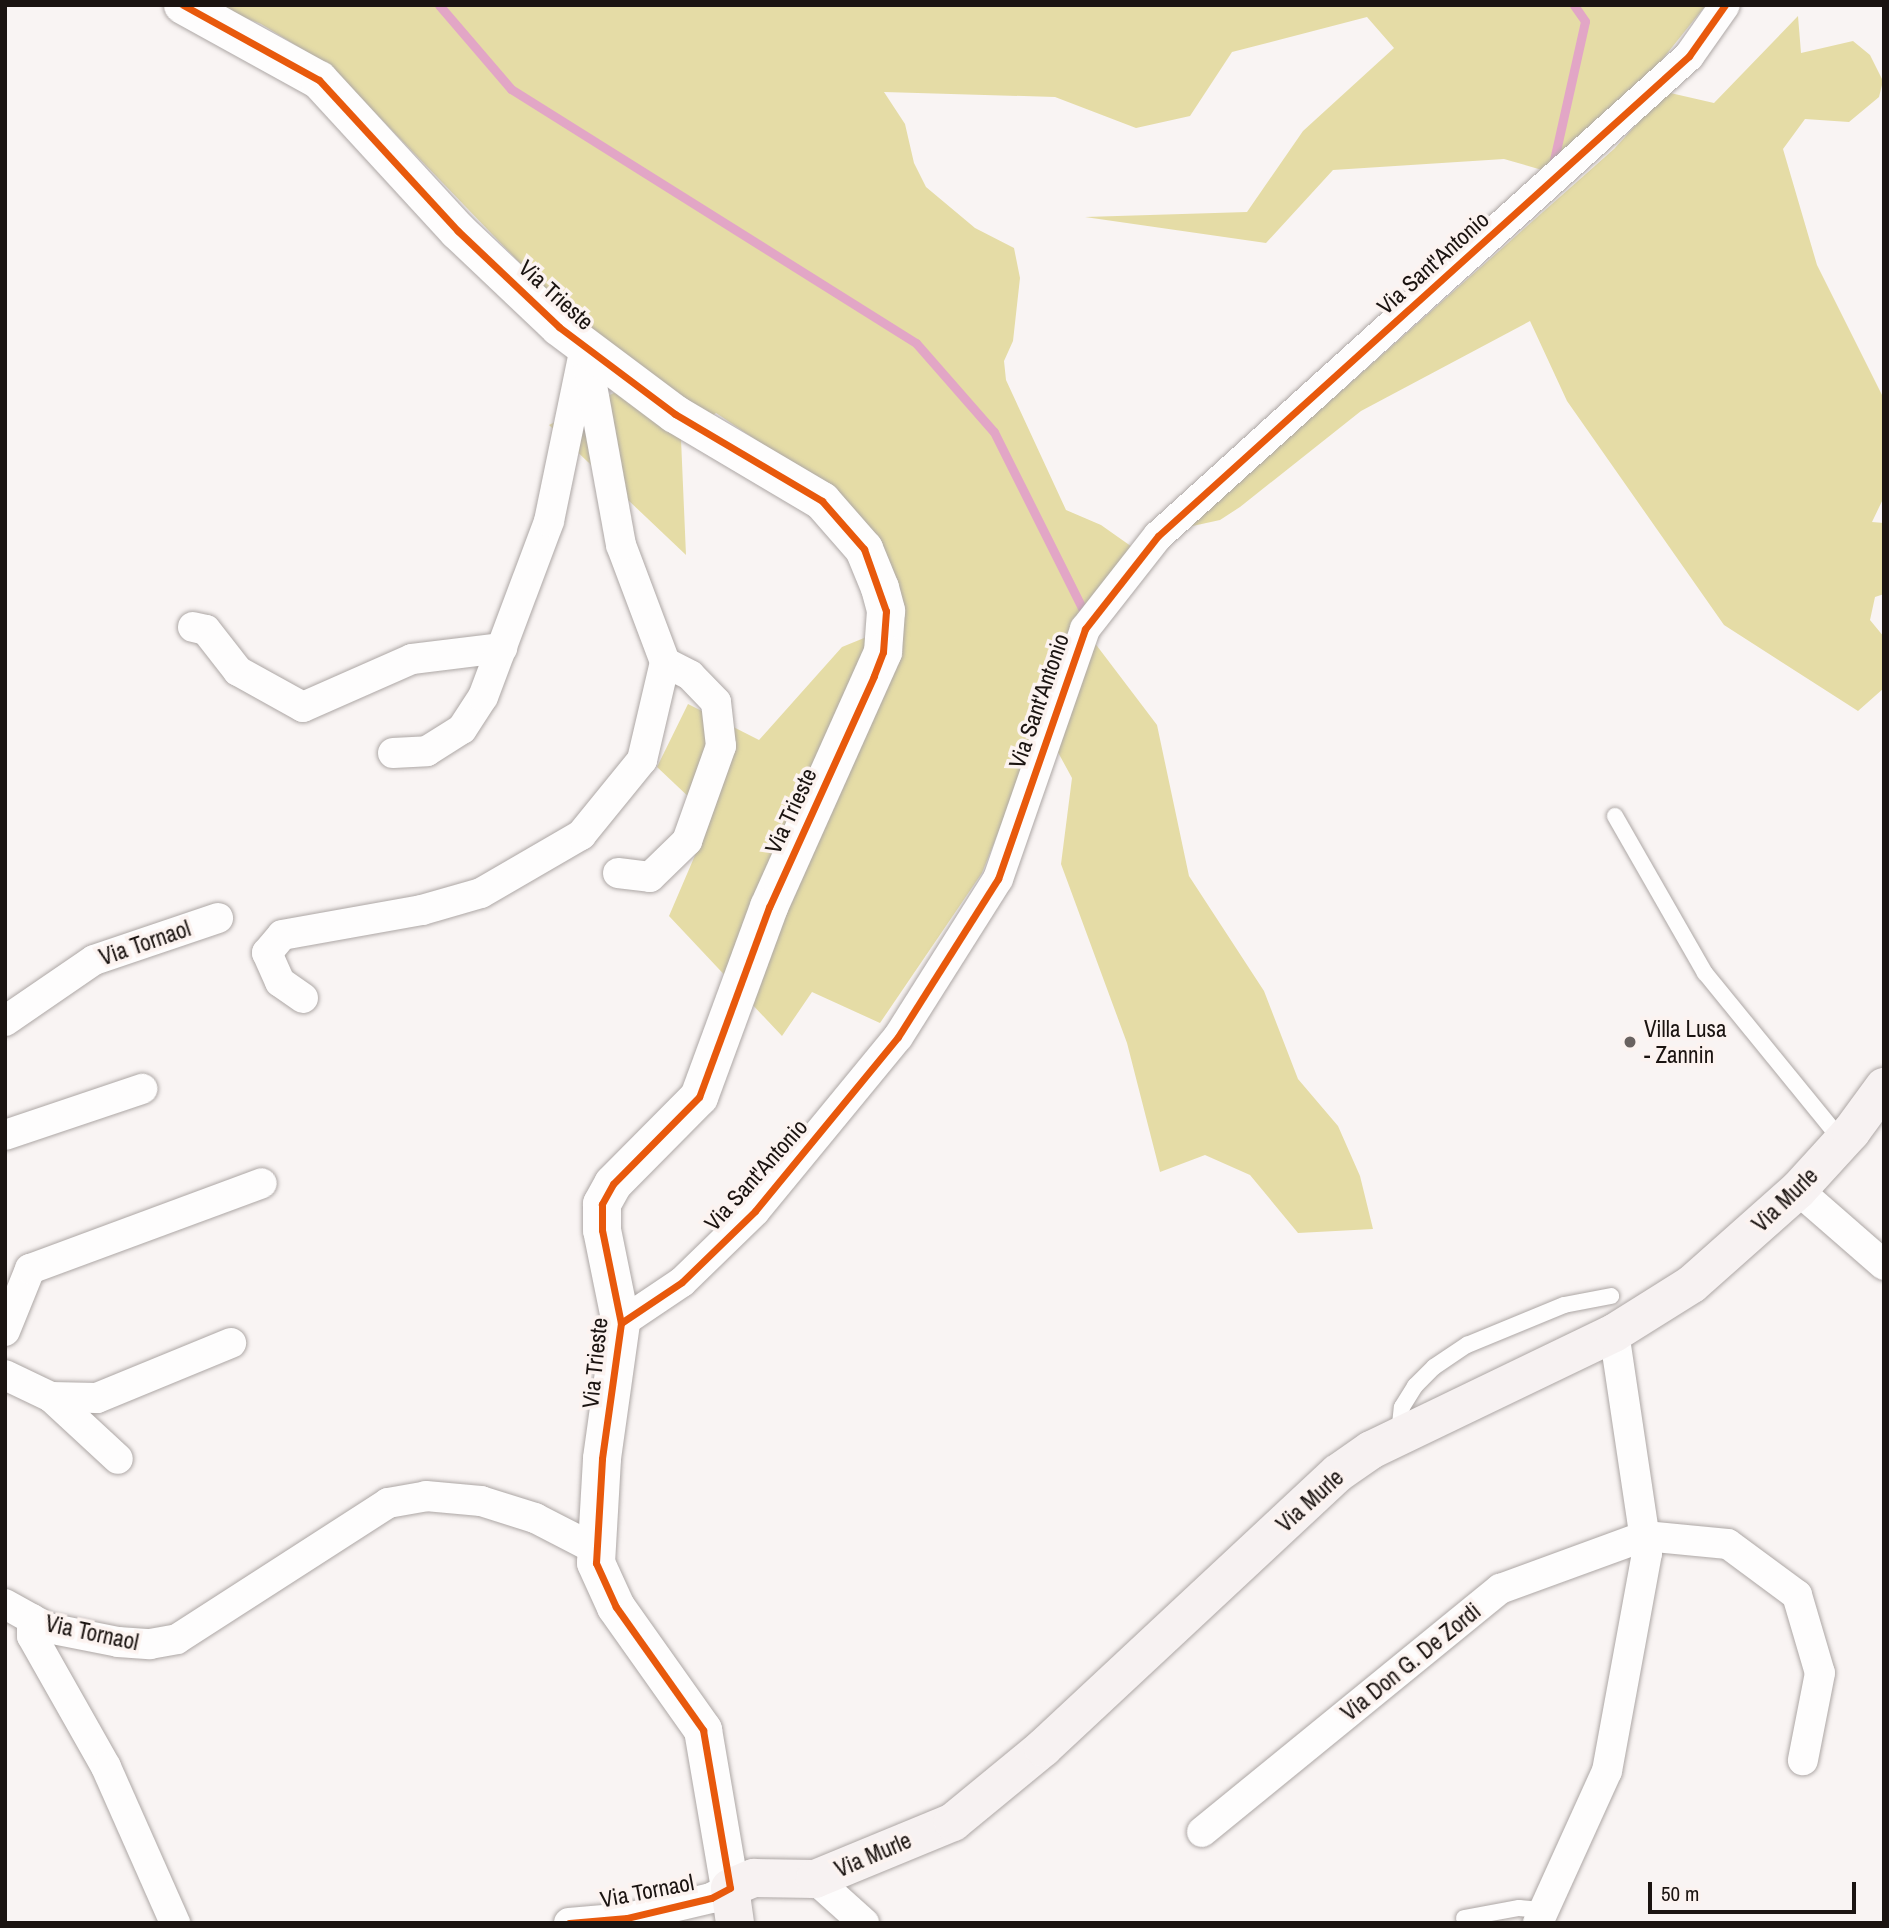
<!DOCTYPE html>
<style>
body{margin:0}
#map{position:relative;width:1889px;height:1928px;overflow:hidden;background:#f9f4f3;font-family:"Archivo Narrow",sans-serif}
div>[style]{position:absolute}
.forest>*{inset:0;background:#e5dca6}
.stream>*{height:9px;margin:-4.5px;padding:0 4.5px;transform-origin:4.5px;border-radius:4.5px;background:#e2a6c6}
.roads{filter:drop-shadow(0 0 2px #ada7a5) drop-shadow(0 0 2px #ada7a5)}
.service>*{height:16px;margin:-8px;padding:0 8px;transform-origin:8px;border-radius:8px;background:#fefdfd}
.minor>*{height:30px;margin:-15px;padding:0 15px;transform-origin:15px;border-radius:15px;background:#fefdfd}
.tertiary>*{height:38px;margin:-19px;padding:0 19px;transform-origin:19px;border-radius:19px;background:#fefdfd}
.secondary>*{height:38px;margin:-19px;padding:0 19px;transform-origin:19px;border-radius:19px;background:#f7f2f2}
.cycleway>*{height:7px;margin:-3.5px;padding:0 3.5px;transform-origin:3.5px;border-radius:3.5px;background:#e8590c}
.dots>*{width:19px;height:19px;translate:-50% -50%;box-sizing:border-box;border:4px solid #fcf3f0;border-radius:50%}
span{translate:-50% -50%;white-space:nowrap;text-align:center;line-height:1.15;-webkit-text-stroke:7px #fcf3f0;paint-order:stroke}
.street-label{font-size:23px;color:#1b1411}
.poi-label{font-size:23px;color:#1b1411}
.left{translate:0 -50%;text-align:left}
.frame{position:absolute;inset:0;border:7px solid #1b1411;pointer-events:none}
.scale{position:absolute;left:1648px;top:1882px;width:208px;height:32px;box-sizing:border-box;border:4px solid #1b1411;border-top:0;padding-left:9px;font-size:21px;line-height:24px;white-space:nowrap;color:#1b1411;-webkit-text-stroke:5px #fcf3f0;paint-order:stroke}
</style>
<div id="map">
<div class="forest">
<i style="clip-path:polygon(213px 5px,1706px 5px,1657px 66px,1542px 170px,1504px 159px,1333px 170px,1266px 243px,1085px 217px,1247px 212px,1303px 131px,1394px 48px,1367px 17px,1232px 52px,1190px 116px,1136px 128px,1055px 97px,884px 92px,905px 124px,914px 163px,926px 187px,975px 228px,1014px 248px,1020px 278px,1013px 341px,1004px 361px,1006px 380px,1066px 510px,1101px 525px,1135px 549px,1036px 738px,982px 873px,880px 1023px,812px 992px,782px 1036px,669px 916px,711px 818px,657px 767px,688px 704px,759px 740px,842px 647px,891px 627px,845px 500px,716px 413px,681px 439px,686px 555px,549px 425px,630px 385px,546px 290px,359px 96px,307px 52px,261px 24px)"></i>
<i style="clip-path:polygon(1798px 16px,1801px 53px,1853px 41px,1870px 55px,1883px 81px,1879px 97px,1849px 122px,1805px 119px,1783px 149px,1817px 265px,1884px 399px,1884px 497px,1872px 522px,1884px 523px,1884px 594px,1875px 597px,1870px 620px,1884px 637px,1884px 688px,1858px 711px,1724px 625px,1567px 401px,1530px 321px,1361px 411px,1240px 507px,1220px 520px,1188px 527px,1614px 149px,1666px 92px,1714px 103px)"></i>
<i style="clip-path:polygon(1091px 638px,1157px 725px,1189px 876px,1264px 991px,1298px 1079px,1338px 1126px,1360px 1176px,1373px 1229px,1298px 1233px,1250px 1175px,1205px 1155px,1160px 1172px,1127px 1043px,1061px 864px,1072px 778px,1054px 745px)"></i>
</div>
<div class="stream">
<i style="left:439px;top:5px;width:111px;rotate:49.4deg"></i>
<i style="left:511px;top:89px;width:478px;rotate:32.1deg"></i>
<i style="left:916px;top:343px;width:118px;rotate:48.8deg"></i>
<i style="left:994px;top:432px;width:199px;rotate:63.4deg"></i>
<i style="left:1554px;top:160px;width:142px;rotate:-77.4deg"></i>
<i style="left:1585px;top:21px;width:19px;rotate:-125deg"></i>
</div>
<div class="roads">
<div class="service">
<i style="left:1615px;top:816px;width:181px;rotate:60.2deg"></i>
<i style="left:1705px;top:973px;width:218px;rotate:50.8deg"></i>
<i style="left:1399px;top:1434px;width:27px;rotate:-84deg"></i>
<i style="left:1402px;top:1407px;width:25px;rotate:-58deg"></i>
<i style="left:1415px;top:1386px;width:27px;rotate:-45deg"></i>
<i style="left:1434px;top:1367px;width:40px;rotate:-34deg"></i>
<i style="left:1467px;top:1345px;width:105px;rotate:-22.4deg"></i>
<i style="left:1564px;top:1305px;width:48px;rotate:-10.8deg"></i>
<i style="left:1464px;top:1918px;width:56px;rotate:-10.3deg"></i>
<i style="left:1519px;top:1908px;width:25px;rotate:5deg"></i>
</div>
<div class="minor">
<i style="left:193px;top:627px;width:13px;rotate:13deg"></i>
<i style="left:206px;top:630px;width:52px;rotate:52deg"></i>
<i style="left:238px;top:671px;width:74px;rotate:29deg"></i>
<i style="left:303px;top:707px;width:119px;rotate:-23.8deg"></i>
<i style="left:412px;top:659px;width:91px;rotate:-7deg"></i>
<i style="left:393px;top:753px;width:34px;rotate:-3deg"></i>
<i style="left:427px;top:751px;width:41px;rotate:-32.2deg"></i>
<i style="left:462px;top:729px;width:38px;rotate:-57deg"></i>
<i style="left:483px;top:697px;width:188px;rotate:-69.4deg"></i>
<i style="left:549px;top:521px;width:163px;rotate:-78.3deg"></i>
<i style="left:618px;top:873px;width:32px;rotate:7deg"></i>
<i style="left:650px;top:877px;width:52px;rotate:-44.2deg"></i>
<i style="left:687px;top:841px;width:101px;rotate:-70.3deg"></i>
<i style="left:721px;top:746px;width:44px;rotate:-96.5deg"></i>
<i style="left:716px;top:702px;width:37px;rotate:-134deg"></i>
<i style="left:690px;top:675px;width:28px;rotate:-153deg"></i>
<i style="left:303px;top:998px;width:28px;rotate:-145deg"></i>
<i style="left:280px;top:982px;width:32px;rotate:-114deg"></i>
<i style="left:267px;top:953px;width:23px;rotate:-50deg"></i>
<i style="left:282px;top:935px;width:142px;rotate:-10.1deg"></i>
<i style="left:422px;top:910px;width:61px;rotate:-16.1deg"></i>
<i style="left:481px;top:893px;width:116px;rotate:-30.1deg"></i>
<i style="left:581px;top:835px;width:97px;rotate:-50.9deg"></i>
<i style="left:642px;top:760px;width:101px;rotate:-76.8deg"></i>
<i style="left:665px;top:662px;width:125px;rotate:-110.6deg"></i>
<i style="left:621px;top:545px;width:201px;rotate:-100.3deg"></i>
<i style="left:5px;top:1021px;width:108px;rotate:-34.4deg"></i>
<i style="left:94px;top:960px;width:131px;rotate:-18.7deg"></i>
<i style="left:5px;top:1135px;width:145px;rotate:-18.6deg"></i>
<i style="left:1798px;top:1190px;width:114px;rotate:41.1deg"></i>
<i style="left:621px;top:1323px;width:73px;rotate:-33.9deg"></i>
<i style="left:682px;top:1282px;width:102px;rotate:-44.2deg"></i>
<i style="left:755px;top:1211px;width:225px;rotate:-50.6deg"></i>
<i style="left:898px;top:1037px;width:187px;rotate:-57.7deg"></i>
<i style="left:998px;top:879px;width:265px;rotate:-70.8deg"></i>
<i style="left:1085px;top:629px;width:118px;rotate:-51.9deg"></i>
<i style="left:1158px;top:536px;width:716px;rotate:-42.11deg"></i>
<i style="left:1689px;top:56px;width:62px;rotate:-54.8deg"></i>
<i style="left:5px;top:1331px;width:67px;rotate:-68deg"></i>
<i style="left:30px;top:1269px;width:247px;rotate:-20.3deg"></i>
<i style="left:5px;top:1375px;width:51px;rotate:25.6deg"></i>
<i style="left:51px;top:1397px;width:46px;rotate:1.2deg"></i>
<i style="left:97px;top:1398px;width:145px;rotate:-22.3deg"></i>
<i style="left:51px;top:1397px;width:91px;rotate:42.8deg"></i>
<i style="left:5px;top:1604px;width:49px;rotate:29.2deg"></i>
<i style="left:48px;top:1628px;width:71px;rotate:11.3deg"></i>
<i style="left:118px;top:1642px;width:32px;rotate:4deg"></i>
<i style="left:150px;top:1644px;width:27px;rotate:-10deg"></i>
<i style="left:177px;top:1639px;width:251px;rotate:-32.8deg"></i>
<i style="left:388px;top:1503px;width:39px;rotate:-10deg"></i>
<i style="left:426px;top:1496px;width:55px;rotate:5.2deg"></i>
<i style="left:481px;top:1501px;width:57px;rotate:17.5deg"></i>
<i style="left:535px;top:1518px;width:68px;rotate:27.3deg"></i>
<i style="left:32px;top:1619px;width:17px;rotate:90deg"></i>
<i style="left:32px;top:1636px;width:150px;rotate:60.5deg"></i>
<i style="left:106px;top:1767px;width:171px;rotate:66.1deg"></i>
<i style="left:1202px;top:1832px;width:385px;rotate:-39.2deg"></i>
<i style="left:1500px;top:1589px;width:154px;rotate:-20.1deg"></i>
<i style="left:1645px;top:1536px;width:83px;rotate:5.5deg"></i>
<i style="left:1728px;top:1544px;width:86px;rotate:36.5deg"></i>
<i style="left:1797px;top:1595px;width:81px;rotate:73.6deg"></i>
<i style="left:1820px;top:1673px;width:89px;rotate:101.1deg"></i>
<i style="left:815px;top:1879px;width:66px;rotate:41.9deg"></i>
<i style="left:569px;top:1923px;width:58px;rotate:-4.9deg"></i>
<i style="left:627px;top:1918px;width:86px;rotate:-13.4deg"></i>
<i style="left:711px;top:1898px;width:21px;rotate:-28deg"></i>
<i style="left:1538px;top:1923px;width:167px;rotate:-65.6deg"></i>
<i style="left:1607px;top:1771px;width:222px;rotate:-79.6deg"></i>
<i style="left:1647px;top:1553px;width:222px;rotate:-98.5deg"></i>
</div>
<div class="tertiary">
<i style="left:183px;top:5px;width:155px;rotate:28.9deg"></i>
<i style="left:319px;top:80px;width:205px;rotate:47.4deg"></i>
<i style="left:458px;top:231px;width:139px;rotate:43.5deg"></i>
<i style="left:559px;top:327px;width:145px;rotate:36.9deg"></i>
<i style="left:675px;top:414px;width:171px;rotate:30.6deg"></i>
<i style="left:822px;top:501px;width:64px;rotate:48.8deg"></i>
<i style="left:864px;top:549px;width:42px;rotate:67.7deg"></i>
<i style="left:880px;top:588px;width:24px;rotate:75deg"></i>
<i style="left:886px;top:611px;width:41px;rotate:94.2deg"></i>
<i style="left:883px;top:652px;width:279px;rotate:114.1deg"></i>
<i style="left:769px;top:907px;width:202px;rotate:110.2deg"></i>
<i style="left:699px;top:1097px;width:122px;rotate:134.7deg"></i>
<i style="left:613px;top:1184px;width:23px;rotate:119deg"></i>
<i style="left:602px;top:1204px;width:26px;rotate:90deg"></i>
<i style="left:602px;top:1230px;width:95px;rotate:78.5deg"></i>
<i style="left:621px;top:1323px;width:137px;rotate:98deg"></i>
<i style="left:602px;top:1459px;width:104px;rotate:93.3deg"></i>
<i style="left:596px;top:1563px;width:48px;rotate:65.6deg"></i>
<i style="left:616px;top:1607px;width:151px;rotate:54.7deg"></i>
<i style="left:703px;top:1730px;width:160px;rotate:80.3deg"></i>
</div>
<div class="secondary">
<i style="left:735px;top:1923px;width:35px;rotate:-98deg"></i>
<i style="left:730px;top:1888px;width:26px;rotate:-23deg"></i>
<i style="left:754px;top:1878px;width:61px;rotate:0.9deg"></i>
<i style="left:815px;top:1879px;width:149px;rotate:-22.4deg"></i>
<i style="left:953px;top:1822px;width:117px;rotate:-39.4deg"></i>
<i style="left:1043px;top:1748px;width:403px;rotate:-43deg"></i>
<i style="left:1338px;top:1473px;width:40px;rotate:-34.9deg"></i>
<i style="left:1371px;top:1450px;width:270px;rotate:-25.7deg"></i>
<i style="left:1614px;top:1333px;width:92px;rotate:-32.1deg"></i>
<i style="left:1692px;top:1284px;width:142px;rotate:-41.6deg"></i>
<i style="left:1798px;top:1190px;width:79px;rotate:-47.6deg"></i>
<i style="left:1851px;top:1132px;width:56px;rotate:-53.7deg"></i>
</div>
</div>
<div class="cycleway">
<i style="left:183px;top:5px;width:155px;rotate:28.9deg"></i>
<i style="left:319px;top:80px;width:205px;rotate:47.4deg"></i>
<i style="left:458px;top:231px;width:139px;rotate:43.5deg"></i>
<i style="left:559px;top:327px;width:145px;rotate:36.9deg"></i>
<i style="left:675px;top:414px;width:171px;rotate:30.6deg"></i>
<i style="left:822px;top:501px;width:64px;rotate:48.8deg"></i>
<i style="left:864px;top:549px;width:66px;rotate:70.5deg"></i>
<i style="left:886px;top:611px;width:41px;rotate:94.2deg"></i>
<i style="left:883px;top:652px;width:26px;rotate:111deg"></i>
<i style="left:874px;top:676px;width:254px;rotate:114.4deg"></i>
<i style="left:769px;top:907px;width:202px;rotate:110.2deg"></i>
<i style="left:699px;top:1097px;width:122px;rotate:134.7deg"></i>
<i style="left:613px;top:1184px;width:23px;rotate:119deg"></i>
<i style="left:602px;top:1204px;width:26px;rotate:90deg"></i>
<i style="left:602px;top:1230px;width:95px;rotate:78.5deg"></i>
<i style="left:621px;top:1323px;width:137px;rotate:98deg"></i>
<i style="left:602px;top:1459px;width:104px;rotate:93.3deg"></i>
<i style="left:596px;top:1563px;width:48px;rotate:65.6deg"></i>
<i style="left:616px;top:1607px;width:151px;rotate:54.7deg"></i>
<i style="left:703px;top:1730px;width:160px;rotate:80.3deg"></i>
<i style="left:730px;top:1888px;width:21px;rotate:152deg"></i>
<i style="left:711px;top:1898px;width:86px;rotate:166.6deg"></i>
<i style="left:627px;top:1918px;width:58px;rotate:175.1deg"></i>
<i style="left:621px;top:1323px;width:73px;rotate:-33.9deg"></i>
<i style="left:682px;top:1282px;width:102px;rotate:-44.2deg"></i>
<i style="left:755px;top:1211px;width:225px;rotate:-50.6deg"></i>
<i style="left:898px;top:1037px;width:187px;rotate:-57.7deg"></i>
<i style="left:998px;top:879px;width:265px;rotate:-70.8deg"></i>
<i style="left:1085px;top:629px;width:118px;rotate:-51.9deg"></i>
<i style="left:1158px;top:536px;width:716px;rotate:-42.11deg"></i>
<i style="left:1689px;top:56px;width:62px;rotate:-54.8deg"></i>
</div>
<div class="dots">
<i style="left:1630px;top:1042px;background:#696260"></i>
</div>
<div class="street-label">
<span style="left:1433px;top:263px;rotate:-42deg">Via Sant'Antonio</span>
<span style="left:556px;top:295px;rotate:42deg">Via Trieste</span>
<span style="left:1039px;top:701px;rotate:-71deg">Via Sant'Antonio</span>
<span style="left:791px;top:811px;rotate:-65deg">Via Trieste</span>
<span style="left:145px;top:943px;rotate:-19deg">Via Tornaol</span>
<span style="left:756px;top:1175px;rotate:-48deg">Via Sant'Antonio</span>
<span style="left:1785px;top:1200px;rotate:-44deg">Via Murle</span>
<span style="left:595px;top:1363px;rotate:-84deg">Via Trieste</span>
<span style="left:1310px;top:1501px;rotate:-42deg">Via Murle</span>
<span style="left:92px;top:1633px;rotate:12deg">Via Tornaol</span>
<span style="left:1411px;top:1662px;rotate:-39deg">Via Don G. De Zordi</span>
<span style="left:873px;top:1855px;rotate:-23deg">Via Murle</span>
<span style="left:647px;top:1891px;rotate:-11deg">Via Tornaol</span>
</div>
<div class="poi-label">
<span class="left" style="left:1644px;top:1042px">Villa Lusa<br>- Zannin</span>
</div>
<div class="frame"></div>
<div class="scale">50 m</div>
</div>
